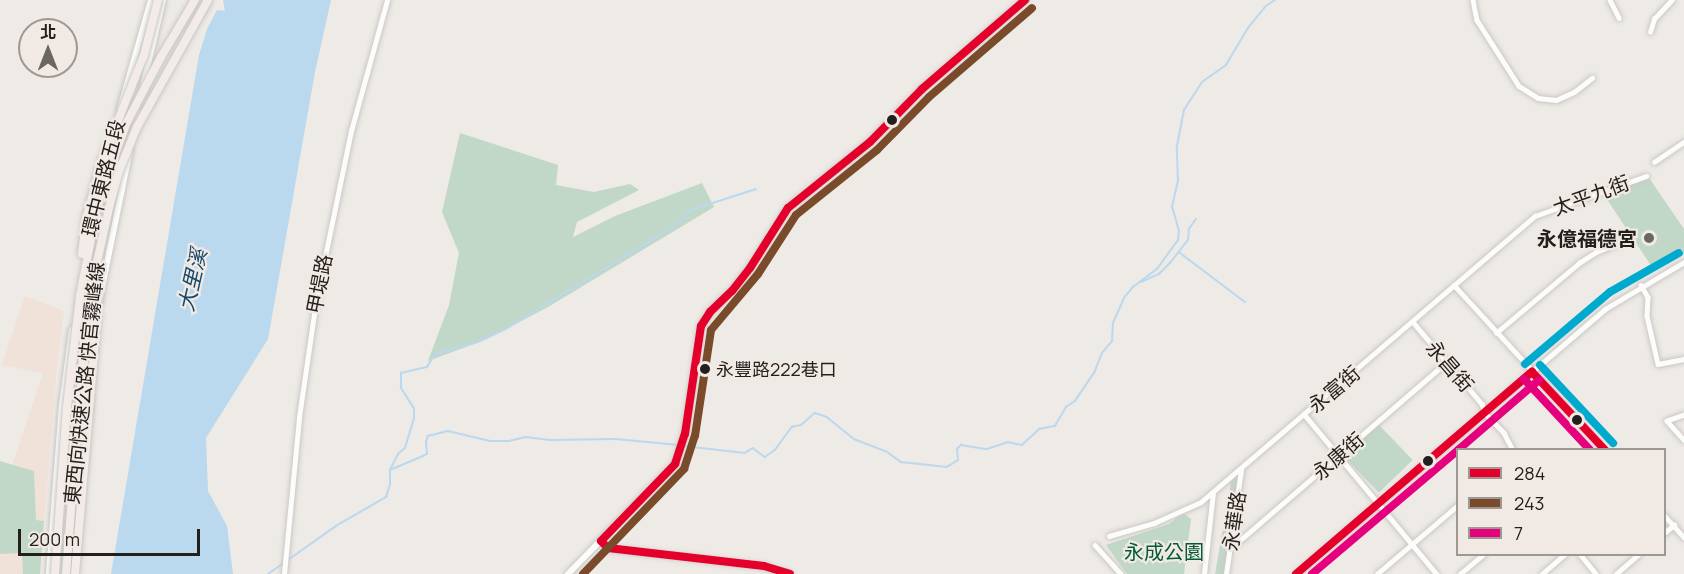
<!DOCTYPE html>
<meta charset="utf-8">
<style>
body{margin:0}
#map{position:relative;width:1684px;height:574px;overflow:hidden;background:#eeeae6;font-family:Manrope,"Noto Sans TC",sans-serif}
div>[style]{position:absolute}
.industrial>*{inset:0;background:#f0e2d9;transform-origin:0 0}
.green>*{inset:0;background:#c1d7c7;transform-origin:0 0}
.water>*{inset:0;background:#bad8ee}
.stream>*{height:1.5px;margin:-0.75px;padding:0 0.75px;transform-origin:0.75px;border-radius:0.75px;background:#bad8ee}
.roads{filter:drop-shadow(0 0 2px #cbc8c5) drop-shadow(0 0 2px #cbc8c5)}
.minor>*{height:4.5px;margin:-2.25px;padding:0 2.25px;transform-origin:2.25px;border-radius:2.25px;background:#fcfcfb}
.tertiary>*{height:6px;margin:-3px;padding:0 3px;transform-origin:3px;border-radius:3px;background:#fcfcfb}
.bridges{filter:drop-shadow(0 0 2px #c8c7c5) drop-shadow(0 0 2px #c8c7c5)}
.trunk-bridge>*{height:8px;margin:-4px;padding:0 4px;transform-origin:4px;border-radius:4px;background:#f2ebe8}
.bus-1>*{height:8px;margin:-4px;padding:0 4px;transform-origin:4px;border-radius:4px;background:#e4002b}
.bus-2>*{height:8px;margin:-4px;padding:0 4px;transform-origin:4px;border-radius:4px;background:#7a4b2a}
.bus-3>*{height:8px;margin:-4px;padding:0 4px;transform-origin:4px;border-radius:4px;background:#e5007d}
.bus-4>*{height:8px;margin:-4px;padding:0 4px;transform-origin:4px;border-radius:4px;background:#00a9ce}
.dots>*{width:16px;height:16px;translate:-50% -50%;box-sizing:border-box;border:3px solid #f1e9e3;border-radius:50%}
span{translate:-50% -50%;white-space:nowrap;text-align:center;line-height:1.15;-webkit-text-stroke:4.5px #f1e9e3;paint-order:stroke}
.bus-label{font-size:18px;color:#221f1d}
.left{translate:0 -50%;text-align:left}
.street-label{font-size:20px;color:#221f1d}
.poi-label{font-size:20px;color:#221f1d;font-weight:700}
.right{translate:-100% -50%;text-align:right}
.park-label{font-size:20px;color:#015b37}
.water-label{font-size:21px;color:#154a6b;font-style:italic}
.legend{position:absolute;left:1456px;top:448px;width:210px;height:108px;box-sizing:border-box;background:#f1e9e3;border:2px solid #9e9894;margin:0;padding:8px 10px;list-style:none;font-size:18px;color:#221f1d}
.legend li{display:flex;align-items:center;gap:12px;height:30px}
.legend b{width:30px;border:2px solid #9e9894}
.north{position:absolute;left:18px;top:18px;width:60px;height:60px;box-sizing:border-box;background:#f1e9e3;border:2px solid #9e9894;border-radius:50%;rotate:0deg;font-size:16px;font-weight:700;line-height:24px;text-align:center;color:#221f1d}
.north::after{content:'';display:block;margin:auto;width:21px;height:27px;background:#696663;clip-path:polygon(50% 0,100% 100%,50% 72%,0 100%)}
.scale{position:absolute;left:18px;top:529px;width:182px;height:27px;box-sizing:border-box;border:3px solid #221f1d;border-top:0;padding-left:8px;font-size:18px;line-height:21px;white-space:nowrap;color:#221f1d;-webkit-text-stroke:4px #f1e9e3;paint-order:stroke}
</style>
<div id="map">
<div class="industrial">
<i style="clip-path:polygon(25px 296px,64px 311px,56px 376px,44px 521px,36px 520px,34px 472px,12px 466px,43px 373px,2px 365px)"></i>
<i style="left:23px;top:553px;width:21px;height:23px;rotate:90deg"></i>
</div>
<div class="green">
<i style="clip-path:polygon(460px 133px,558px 165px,556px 185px,594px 192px,630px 184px,639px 190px,577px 222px,573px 237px,615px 216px,702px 183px,714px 207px,548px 307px,485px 340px,428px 361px,449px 305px,459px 253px,442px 212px)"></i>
<i style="clip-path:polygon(1647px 175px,1684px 229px,1684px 254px,1654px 270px,1602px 192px)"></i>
<i style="left:1378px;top:424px;width:50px;height:47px;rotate:46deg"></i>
<i style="clip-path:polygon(0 461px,34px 471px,36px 520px,44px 521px,40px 574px,23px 574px,22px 553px,0 554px)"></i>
<i style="clip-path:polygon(1238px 476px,1225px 574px,1215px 574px,1231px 482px)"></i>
<i style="clip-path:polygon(1183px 513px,1191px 519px,1184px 574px,1127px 574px,1106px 545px,1169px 524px)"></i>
</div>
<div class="water">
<i style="clip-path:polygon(223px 0,331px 0,315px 72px,268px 339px,206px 438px,208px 491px,227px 526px,233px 574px,111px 574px,199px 55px,207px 29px,217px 10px,225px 11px)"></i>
</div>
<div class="stream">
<i style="left:1179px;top:252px;width:83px;rotate:37.1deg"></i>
<i style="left:1141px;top:282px;width:20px;rotate:-24deg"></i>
<i style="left:1159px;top:274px;width:16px;rotate:-45deg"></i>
<i style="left:1170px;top:263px;width:29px;rotate:-52deg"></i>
<i style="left:1188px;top:240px;width:11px;rotate:-85deg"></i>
<i style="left:1189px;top:229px;width:12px;rotate:-55deg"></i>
<i style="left:684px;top:446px;width:61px;rotate:6.5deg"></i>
<i style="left:745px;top:453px;width:9px;rotate:-32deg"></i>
<i style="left:753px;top:448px;width:15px;rotate:37deg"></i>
<i style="left:765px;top:457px;width:12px;rotate:-35deg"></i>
<i style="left:775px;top:450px;width:29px;rotate:-54deg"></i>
<i style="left:792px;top:427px;width:9px;rotate:-13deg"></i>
<i style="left:801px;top:425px;width:18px;rotate:-41deg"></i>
<i style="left:815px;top:413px;width:13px;rotate:18deg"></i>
<i style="left:827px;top:417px;width:35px;rotate:39deg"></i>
<i style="left:854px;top:439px;width:34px;rotate:21deg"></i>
<i style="left:886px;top:451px;width:19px;rotate:36deg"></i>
<i style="left:901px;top:462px;width:46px;rotate:6.2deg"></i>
<i style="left:947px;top:467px;width:13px;rotate:-32deg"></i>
<i style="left:958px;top:460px;width:11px;rotate:-95deg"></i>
<i style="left:957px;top:449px;width:6px;rotate:-45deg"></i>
<i style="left:961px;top:445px;width:26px;rotate:9deg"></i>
<i style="left:987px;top:449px;width:22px;rotate:-18deg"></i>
<i style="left:1008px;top:442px;width:14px;rotate:12deg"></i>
<i style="left:1022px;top:445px;width:23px;rotate:-43deg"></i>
<i style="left:1039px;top:429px;width:16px;rotate:-11deg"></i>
<i style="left:1055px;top:426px;width:22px;rotate:-60deg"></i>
<i style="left:1066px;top:407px;width:11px;rotate:-34deg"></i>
<i style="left:1075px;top:401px;width:36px;rotate:-56deg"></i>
<i style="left:1095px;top:371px;width:19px;rotate:-69deg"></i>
<i style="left:1102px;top:353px;width:16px;rotate:-50deg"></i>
<i style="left:1112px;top:341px;width:18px;rotate:-87deg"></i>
<i style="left:1113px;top:323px;width:27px;rotate:-66deg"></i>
<i style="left:1124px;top:298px;width:14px;rotate:-51deg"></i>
<i style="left:1133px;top:287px;width:30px;rotate:-37deg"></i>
<i style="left:1157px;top:269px;width:36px;rotate:-54deg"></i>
<i style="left:1178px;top:240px;width:9px;rotate:-84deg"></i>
<i style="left:1179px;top:231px;width:25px;rotate:-106deg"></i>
<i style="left:1172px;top:207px;width:26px;rotate:-77deg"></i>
<i style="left:1178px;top:182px;width:36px;rotate:-92deg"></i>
<i style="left:1177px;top:146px;width:37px;rotate:-79deg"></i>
<i style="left:1184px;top:110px;width:33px;rotate:-57deg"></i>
<i style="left:1202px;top:82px;width:29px;rotate:-35deg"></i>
<i style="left:1226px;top:65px;width:43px;rotate:-59.3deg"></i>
<i style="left:1248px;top:28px;width:28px;rotate:-51deg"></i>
<i style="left:1266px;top:6px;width:11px;rotate:-34deg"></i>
<i style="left:390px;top:470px;width:36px;rotate:-23deg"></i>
<i style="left:423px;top:456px;width:4px;rotate:-27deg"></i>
<i style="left:427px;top:454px;width:12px;rotate:-95deg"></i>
<i style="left:426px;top:442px;width:6px;rotate:-72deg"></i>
<i style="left:428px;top:436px;width:21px;rotate:-14deg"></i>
<i style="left:448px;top:431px;width:43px;rotate:13.4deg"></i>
<i style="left:490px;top:441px;width:19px"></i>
<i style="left:509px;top:441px;width:17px;rotate:-13deg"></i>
<i style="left:526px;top:437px;width:24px;rotate:7deg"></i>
<i style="left:550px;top:440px;width:66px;rotate:-0.9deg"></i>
<i style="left:616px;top:439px;width:63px;rotate:5.4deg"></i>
<i style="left:288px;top:560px;width:59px;rotate:-35.3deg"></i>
<i style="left:336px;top:526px;width:58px;rotate:-30.1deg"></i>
<i style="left:386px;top:497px;width:13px;rotate:-72deg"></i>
<i style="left:390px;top:485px;width:15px;rotate:-90deg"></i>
<i style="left:390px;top:470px;width:18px;rotate:-63deg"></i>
<i style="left:398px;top:454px;width:9px;rotate:-41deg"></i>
<i style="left:405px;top:448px;width:30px;rotate:-73deg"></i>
<i style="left:414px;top:419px;width:10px;rotate:-90deg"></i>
<i style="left:414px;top:409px;width:25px;rotate:-122deg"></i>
<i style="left:401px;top:388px;width:15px;rotate:-90deg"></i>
<i style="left:401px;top:373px;width:27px;rotate:-13deg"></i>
<i style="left:427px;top:367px;width:15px;rotate:-58deg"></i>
<i style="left:435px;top:354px;width:45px;rotate:-15.6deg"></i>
<i style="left:478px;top:342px;width:31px;rotate:-25deg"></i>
<i style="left:506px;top:329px;width:169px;rotate:-31.4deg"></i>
<i style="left:650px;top:241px;width:33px;rotate:-33deg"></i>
<i style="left:678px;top:223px;width:18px;rotate:-45deg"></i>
<i style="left:691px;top:210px;width:68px;rotate:-17.9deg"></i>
<i style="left:268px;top:574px;width:19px;rotate:-35deg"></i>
</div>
<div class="roads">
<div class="minor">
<i style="left:1473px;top:0;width:20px;rotate:79deg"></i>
<i style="left:1477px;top:20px;width:78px;rotate:57.5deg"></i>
<i style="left:1519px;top:86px;width:22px;rotate:32deg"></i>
<i style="left:1538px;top:98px;width:18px;rotate:6deg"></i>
<i style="left:1556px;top:100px;width:20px;rotate:-24deg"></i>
<i style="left:1574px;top:92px;width:23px;rotate:-38deg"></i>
<i style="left:1610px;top:0;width:20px;rotate:63deg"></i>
<i style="left:1650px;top:32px;width:14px;rotate:-73deg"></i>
<i style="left:1654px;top:19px;width:26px;rotate:-47deg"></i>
<i style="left:1654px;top:162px;width:36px;rotate:-34deg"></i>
<i style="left:1454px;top:285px;width:224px;rotate:47.5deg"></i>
<i style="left:1641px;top:285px;width:14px;rotate:60deg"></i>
<i style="left:1648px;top:297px;width:19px;rotate:93deg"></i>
<i style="left:1647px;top:316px;width:49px;rotate:77.1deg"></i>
<i style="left:1658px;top:364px;width:26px;rotate:-11deg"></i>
<i style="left:1413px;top:322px;width:107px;rotate:49.9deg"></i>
<i style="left:1482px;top:404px;width:9px;rotate:72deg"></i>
<i style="left:1485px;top:413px;width:28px;rotate:46deg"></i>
<i style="left:1504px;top:433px;width:19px;rotate:62deg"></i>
<i style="left:1496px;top:333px;width:109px;rotate:-40.1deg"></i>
<i style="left:1579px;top:263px;width:20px;rotate:-33deg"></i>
<i style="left:1596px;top:252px;width:32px;rotate:-22deg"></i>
<i style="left:1304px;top:414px;width:208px;rotate:50.3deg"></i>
<i style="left:1684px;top:415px;width:18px;rotate:161deg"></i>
<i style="left:1667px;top:421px;width:25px;rotate:48deg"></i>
<i style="left:1664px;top:515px;width:30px;rotate:48deg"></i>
<i style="left:1664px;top:533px;width:13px;rotate:-39deg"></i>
<i style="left:1109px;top:536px;width:47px;rotate:-16.1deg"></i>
<i style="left:1154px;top:523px;width:51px;rotate:-24.1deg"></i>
<i style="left:1201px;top:502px;width:440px;rotate:-40.6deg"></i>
<i style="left:1535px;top:216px;width:118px;rotate:-19.8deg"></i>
<i style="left:601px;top:541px;width:10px;rotate:45deg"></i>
<i style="left:608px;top:548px;width:157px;rotate:6.6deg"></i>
<i style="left:764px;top:566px;width:27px;rotate:17deg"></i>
<i style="left:1095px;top:545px;width:39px;rotate:48deg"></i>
<i style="left:1230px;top:549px;width:286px;rotate:-40.8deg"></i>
<i style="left:1580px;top:554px;width:26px;rotate:51deg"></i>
<i style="left:284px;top:574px;width:158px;rotate:-84.5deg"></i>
<i style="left:299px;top:417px;width:118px;rotate:-81.7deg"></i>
<i style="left:316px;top:300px;width:173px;rotate:-78.3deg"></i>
<i style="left:351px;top:131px;width:136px;rotate:-74.6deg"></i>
<i style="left:1204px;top:574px;width:81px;rotate:-83.7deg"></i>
<i style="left:1226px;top:574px;width:105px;rotate:-81.8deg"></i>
<i style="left:1296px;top:574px;width:407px;rotate:-40.6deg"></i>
<i style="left:1605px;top:309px;width:92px;rotate:-30.7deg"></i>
<i style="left:1377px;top:574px;width:106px;rotate:-40.4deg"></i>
<i style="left:1460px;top:574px;width:31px;rotate:-40deg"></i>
<i style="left:1542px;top:574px;width:30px;rotate:-41deg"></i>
<i style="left:1616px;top:574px;width:30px;rotate:-41deg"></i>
</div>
<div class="tertiary">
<i style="left:142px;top:90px;width:92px;rotate:-76.9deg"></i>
<i style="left:120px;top:109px;width:113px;rotate:-74.1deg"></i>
<i style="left:133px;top:131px;width:25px;rotate:-79deg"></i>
<i style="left:101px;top:182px;width:32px;rotate:-76deg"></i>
<i style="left:99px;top:302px;width:155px;rotate:-78.5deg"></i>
<i style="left:78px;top:474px;width:131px;rotate:-84.3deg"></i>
<i style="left:49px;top:574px;width:169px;rotate:-85.6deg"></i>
<i style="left:62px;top:406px;width:77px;rotate:-82.5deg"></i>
<i style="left:568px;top:574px;width:153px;rotate:-45.8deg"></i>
<i style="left:675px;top:464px;width:32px;rotate:-72deg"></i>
<i style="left:685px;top:434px;width:109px;rotate:-81.6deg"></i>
<i style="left:701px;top:326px;width:17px;rotate:-57deg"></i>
<i style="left:710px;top:312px;width:30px;rotate:-44deg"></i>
<i style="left:732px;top:291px;width:29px;rotate:-52deg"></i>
<i style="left:750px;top:268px;width:71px;rotate:-57.7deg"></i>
<i style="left:788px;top:208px;width:105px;rotate:-38.8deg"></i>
<i style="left:870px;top:142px;width:74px;rotate:-45.5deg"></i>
<i style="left:922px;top:89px;width:136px;rotate:-40.8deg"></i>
</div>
</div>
<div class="bridges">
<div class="trunk-bridge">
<i style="left:82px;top:254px;width:38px;rotate:-83deg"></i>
<i style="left:87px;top:216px;width:54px;rotate:-74.9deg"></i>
<i style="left:101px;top:164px;width:117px;rotate:-68.5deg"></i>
<i style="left:144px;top:55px;width:57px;rotate:-75.7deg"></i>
<i style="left:55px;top:574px;width:167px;rotate:-85.9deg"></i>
<i style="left:67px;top:407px;width:112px;rotate:-83.3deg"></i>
<i style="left:80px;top:296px;width:90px;rotate:-79.1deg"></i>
<i style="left:97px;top:208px;width:28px;rotate:-73deg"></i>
<i style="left:105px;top:181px;width:63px;rotate:-69.6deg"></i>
<i style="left:127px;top:122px;width:73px;rotate:-62.4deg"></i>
<i style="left:161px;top:57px;width:66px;rotate:-59.2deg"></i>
<i style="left:66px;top:574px;width:218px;rotate:-85.5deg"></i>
<i style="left:83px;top:357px;width:87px;rotate:-82.1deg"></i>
<i style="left:95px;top:271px;width:65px;rotate:-77.5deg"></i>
<i style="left:109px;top:208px;width:38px;rotate:-75deg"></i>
<i style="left:119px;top:171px;width:48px;rotate:-67.8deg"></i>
<i style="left:137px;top:127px;width:145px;rotate:-60.8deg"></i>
<i style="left:75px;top:574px;width:259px;rotate:-85.1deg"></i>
<i style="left:97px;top:316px;width:31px;rotate:-90deg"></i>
</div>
</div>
<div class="bus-1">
<i style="left:1532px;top:372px;width:107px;rotate:46.9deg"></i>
<i style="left:601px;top:541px;width:107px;rotate:-46.1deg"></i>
<i style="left:675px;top:464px;width:32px;rotate:-72deg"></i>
<i style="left:685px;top:434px;width:109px;rotate:-81.6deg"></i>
<i style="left:701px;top:326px;width:17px;rotate:-57deg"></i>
<i style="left:710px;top:312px;width:30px;rotate:-44deg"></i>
<i style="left:732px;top:291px;width:29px;rotate:-52deg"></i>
<i style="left:750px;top:268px;width:71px;rotate:-57.7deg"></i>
<i style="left:788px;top:208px;width:105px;rotate:-38.8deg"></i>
<i style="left:870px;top:142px;width:74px;rotate:-45.5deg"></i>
<i style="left:922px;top:89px;width:136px;rotate:-40.8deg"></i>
<i style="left:601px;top:541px;width:10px;rotate:45deg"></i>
<i style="left:608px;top:548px;width:157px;rotate:6.6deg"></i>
<i style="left:764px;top:566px;width:27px;rotate:17deg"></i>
<i style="left:1296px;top:574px;width:311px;rotate:-40.6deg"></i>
</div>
<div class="bus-2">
<i style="left:583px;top:574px;width:146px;rotate:-46.1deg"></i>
<i style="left:684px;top:469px;width:35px;rotate:-72deg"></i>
<i style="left:695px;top:436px;width:107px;rotate:-81.4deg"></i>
<i style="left:711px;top:330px;width:73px;rotate:-50deg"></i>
<i style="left:758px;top:274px;width:70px;rotate:-57.2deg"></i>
<i style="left:796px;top:215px;width:104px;rotate:-38.7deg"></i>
<i style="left:877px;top:150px;width:74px;rotate:-45.5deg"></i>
<i style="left:929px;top:97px;width:136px;rotate:-40.8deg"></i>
</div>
<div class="bus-3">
<i style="left:1524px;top:379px;width:97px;rotate:47.1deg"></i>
<i style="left:1458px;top:450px;width:107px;rotate:-40.8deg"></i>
<i style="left:1312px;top:574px;width:192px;rotate:-40.3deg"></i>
</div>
<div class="bus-4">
<i style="left:1525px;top:364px;width:111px;rotate:-40.3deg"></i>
<i style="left:1610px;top:292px;width:79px;rotate:-29.5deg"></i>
<i style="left:1540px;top:365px;width:107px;rotate:46.9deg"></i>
</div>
<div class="dots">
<i style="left:892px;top:120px;background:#221f1d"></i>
<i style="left:1649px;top:238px;background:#696663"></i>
<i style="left:705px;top:369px;background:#221f1d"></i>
<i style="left:1577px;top:420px;background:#221f1d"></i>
<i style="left:1428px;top:461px;background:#221f1d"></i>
</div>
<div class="bus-label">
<span class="left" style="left:716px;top:369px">永豐路222巷口</span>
</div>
<div class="street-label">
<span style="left:103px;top:178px;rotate:-76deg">環中東路五段</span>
<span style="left:1591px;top:195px;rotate:-20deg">太平九街</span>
<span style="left:319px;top:284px;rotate:-79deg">甲堤路</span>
<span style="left:1450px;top:366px;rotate:49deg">永昌街</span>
<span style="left:84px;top:383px;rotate:-84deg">東西向快速公路 快官霧峰線</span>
<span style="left:1334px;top:389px;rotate:-40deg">永富街</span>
<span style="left:1338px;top:456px;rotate:-41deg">永康街</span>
<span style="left:1234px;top:521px;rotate:-82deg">永華路</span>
</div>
<div class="poi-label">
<span class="right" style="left:1637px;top:238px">永億福德宮</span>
</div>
<div class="park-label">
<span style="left:1164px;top:551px">永成公園</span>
</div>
<div class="water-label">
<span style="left:192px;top:280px;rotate:-77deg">大里溪</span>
</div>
<ul class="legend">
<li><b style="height:8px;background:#e4002b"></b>284</li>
<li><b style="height:8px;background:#7a4b2a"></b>243</li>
<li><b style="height:8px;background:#e5007d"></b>7</li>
</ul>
<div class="north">北</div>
<div class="scale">200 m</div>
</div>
